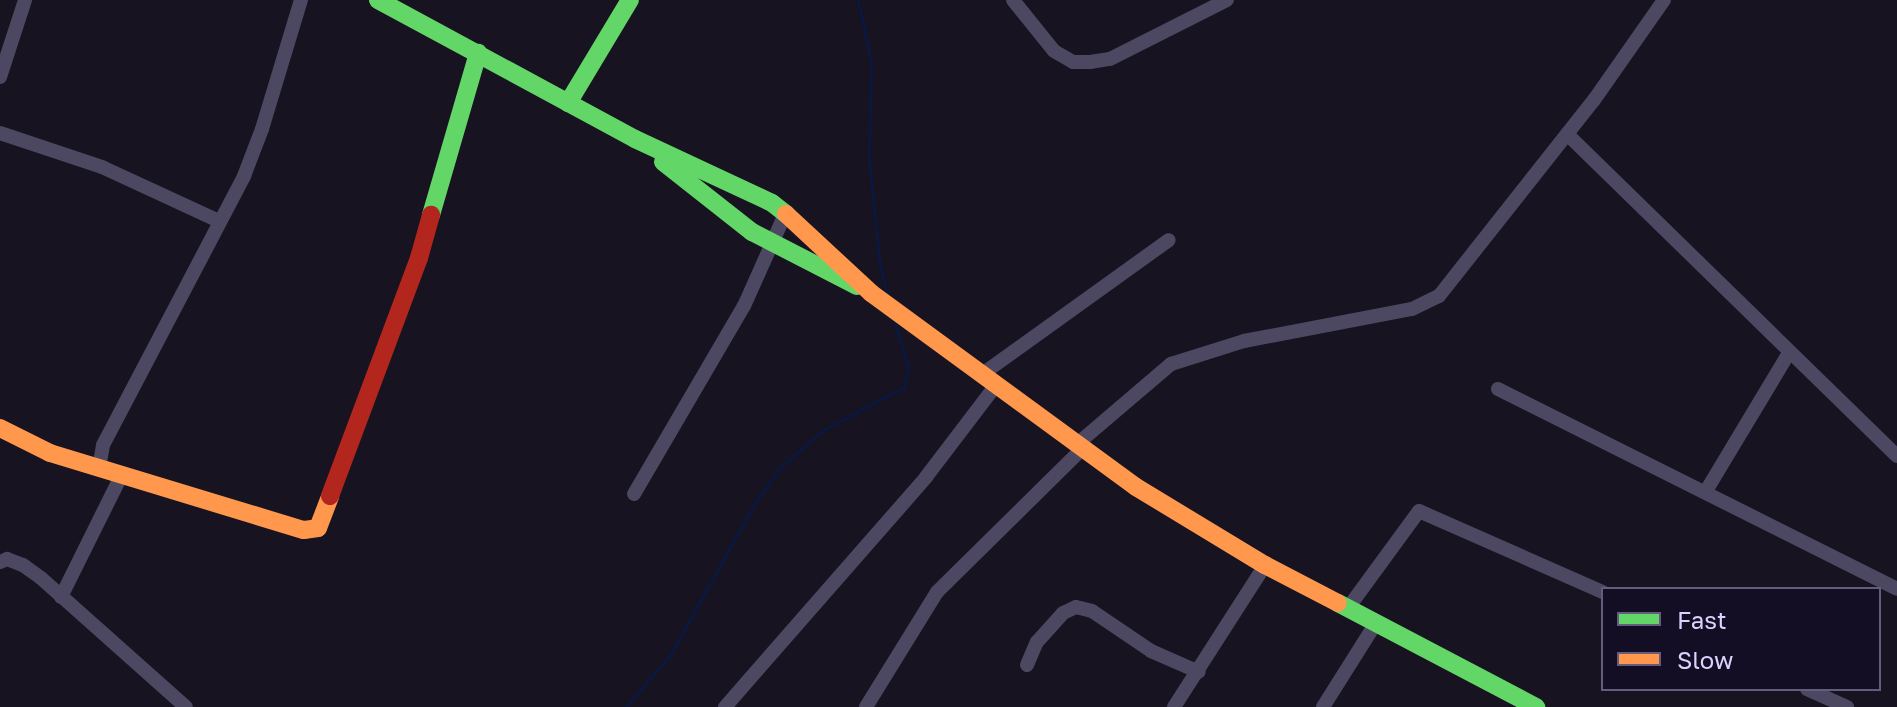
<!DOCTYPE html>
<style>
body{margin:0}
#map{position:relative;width:1897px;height:707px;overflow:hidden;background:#171320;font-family:"Golos Text",sans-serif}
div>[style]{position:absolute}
.stream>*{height:3px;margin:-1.5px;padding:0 1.5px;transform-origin:1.5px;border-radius:1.5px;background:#0a1840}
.street>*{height:14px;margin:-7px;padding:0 7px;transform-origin:7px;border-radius:7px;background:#4c4861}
.fast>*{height:18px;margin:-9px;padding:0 9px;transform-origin:9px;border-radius:9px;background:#63d668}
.slow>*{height:18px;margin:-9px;padding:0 9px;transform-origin:9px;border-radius:9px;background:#ff974d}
.jam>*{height:18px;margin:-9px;padding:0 9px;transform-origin:9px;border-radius:9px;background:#b3261e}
span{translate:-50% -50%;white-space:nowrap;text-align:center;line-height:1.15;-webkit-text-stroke:7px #140e25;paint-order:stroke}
.legend{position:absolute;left:1601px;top:587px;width:280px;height:104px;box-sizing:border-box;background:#140e25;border:2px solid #645c7c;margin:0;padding:10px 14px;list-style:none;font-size:24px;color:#dbd2ff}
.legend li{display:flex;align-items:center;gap:16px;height:40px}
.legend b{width:40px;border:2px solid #645c7c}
</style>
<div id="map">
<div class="stream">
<i style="left:858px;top:0;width:62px;rotate:78deg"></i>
<i style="left:871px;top:61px;width:98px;rotate:91.2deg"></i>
<i style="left:869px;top:159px;width:109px;rotate:84.2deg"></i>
<i style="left:880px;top:267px;width:27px;rotate:75deg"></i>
<i style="left:626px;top:707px;width:68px;rotate:-49.8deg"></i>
<i style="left:670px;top:655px;width:176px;rotate:-60.8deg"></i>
<i style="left:756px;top:501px;width:41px;rotate:-54deg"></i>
<i style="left:780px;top:468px;width:57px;rotate:-41.5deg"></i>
<i style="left:823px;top:430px;width:92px;rotate:-28deg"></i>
<i style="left:904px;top:387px;width:20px;rotate:-79deg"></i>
<i style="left:908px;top:367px;width:49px;rotate:-106.6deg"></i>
</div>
<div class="street">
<i style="left:1013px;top:0;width:65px;rotate:51.2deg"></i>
<i style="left:1054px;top:51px;width:22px;rotate:30deg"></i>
<i style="left:1073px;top:62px;width:17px"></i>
<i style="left:1090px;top:62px;width:20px;rotate:-9deg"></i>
<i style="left:1110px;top:59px;width:131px;rotate:-26.8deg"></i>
<i style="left:0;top:77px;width:81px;rotate:-72deg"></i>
<i style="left:0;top:133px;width:108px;rotate:18.4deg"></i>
<i style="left:102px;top:167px;width:129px;rotate:24.8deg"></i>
<i style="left:1567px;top:134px;width:461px;rotate:44.3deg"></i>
<i style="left:981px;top:375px;width:231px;rotate:-35.7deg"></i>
<i style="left:1498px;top:389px;width:446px;rotate:26.6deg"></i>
<i style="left:1076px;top:445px;width:125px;rotate:-40.5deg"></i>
<i style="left:1171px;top:364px;width:77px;rotate:-17.5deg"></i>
<i style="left:1244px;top:341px;width:171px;rotate:-10.8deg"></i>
<i style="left:1412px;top:309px;width:30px;rotate:-26deg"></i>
<i style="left:1439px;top:296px;width:250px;rotate:-51.7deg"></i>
<i style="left:1594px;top:100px;width:122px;rotate:-55deg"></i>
<i style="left:99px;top:468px;width:23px;rotate:-80deg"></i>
<i style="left:103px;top:445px;width:304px;rotate:-62.3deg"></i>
<i style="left:244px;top:176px;width:50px;rotate:-69deg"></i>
<i style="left:262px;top:129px;width:135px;rotate:-73.2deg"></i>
<i style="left:1706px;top:491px;width:161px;rotate:-59deg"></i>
<i style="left:634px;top:494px;width:218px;rotate:-59.7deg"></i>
<i style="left:744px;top:306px;width:103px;rotate:-65.9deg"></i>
<i style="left:0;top:562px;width:8px;rotate:-23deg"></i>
<i style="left:7px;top:559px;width:17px;rotate:21deg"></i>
<i style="left:23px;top:565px;width:22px;rotate:36deg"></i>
<i style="left:41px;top:578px;width:194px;rotate:41.7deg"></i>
<i style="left:61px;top:597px;width:137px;rotate:-63.6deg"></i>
<i style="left:1348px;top:608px;width:120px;rotate:-53.8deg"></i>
<i style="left:1419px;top:511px;width:201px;rotate:23.8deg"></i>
<i style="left:1027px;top:665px;width:25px;rotate:-67deg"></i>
<i style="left:1037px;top:642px;width:39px;rotate:-48deg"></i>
<i style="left:1063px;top:613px;width:14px;rotate:-25deg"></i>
<i style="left:1076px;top:607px;width:16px;rotate:14deg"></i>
<i style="left:1092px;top:611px;width:71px;rotate:34.1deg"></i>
<i style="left:1151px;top:651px;width:52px;rotate:23.6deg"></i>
<i style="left:1807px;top:689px;width:44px;rotate:24.2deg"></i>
<i style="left:725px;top:707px;width:305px;rotate:-48.8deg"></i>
<i style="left:926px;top:477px;width:116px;rotate:-52.7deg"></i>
<i style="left:866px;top:707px;width:135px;rotate:-58.3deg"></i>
<i style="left:937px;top:592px;width:204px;rotate:-44.6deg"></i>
<i style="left:1174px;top:707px;width:169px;rotate:-57.3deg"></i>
<i style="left:1323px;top:707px;width:99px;rotate:-57.8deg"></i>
</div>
<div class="fast">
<i style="left:378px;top:0;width:292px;rotate:28.4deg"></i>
<i style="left:635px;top:139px;width:151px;rotate:25deg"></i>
<i style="left:772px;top:203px;width:18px;rotate:38deg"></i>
<i style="left:568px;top:103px;width:120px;rotate:-59deg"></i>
<i style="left:663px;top:162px;width:113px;rotate:38.2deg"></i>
<i style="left:752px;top:232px;width:118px;rotate:27.2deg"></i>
<i style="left:431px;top:215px;width:169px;rotate:-73.8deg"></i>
<i style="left:1338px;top:603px;width:224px;rotate:27.7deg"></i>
</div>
<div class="slow">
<i style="left:786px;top:214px;width:116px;rotate:42.9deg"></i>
<i style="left:871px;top:293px;width:328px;rotate:36.2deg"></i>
<i style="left:1136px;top:487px;width:151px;rotate:31.2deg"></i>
<i style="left:1265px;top:565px;width:82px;rotate:27.5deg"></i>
<i style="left:0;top:428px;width:56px;rotate:26.6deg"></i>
<i style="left:50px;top:453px;width:265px;rotate:16.9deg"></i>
<i style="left:304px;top:530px;width:14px;rotate:-8deg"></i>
<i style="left:318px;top:528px;width:34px;rotate:-69deg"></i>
</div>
<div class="jam">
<i style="left:330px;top:496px;width:254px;rotate:-69.5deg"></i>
<i style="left:419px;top:258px;width:45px;rotate:-74.4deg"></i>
</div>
<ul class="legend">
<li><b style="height:10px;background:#63d668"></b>Fast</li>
<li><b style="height:10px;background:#ff974d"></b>Slow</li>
</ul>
</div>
